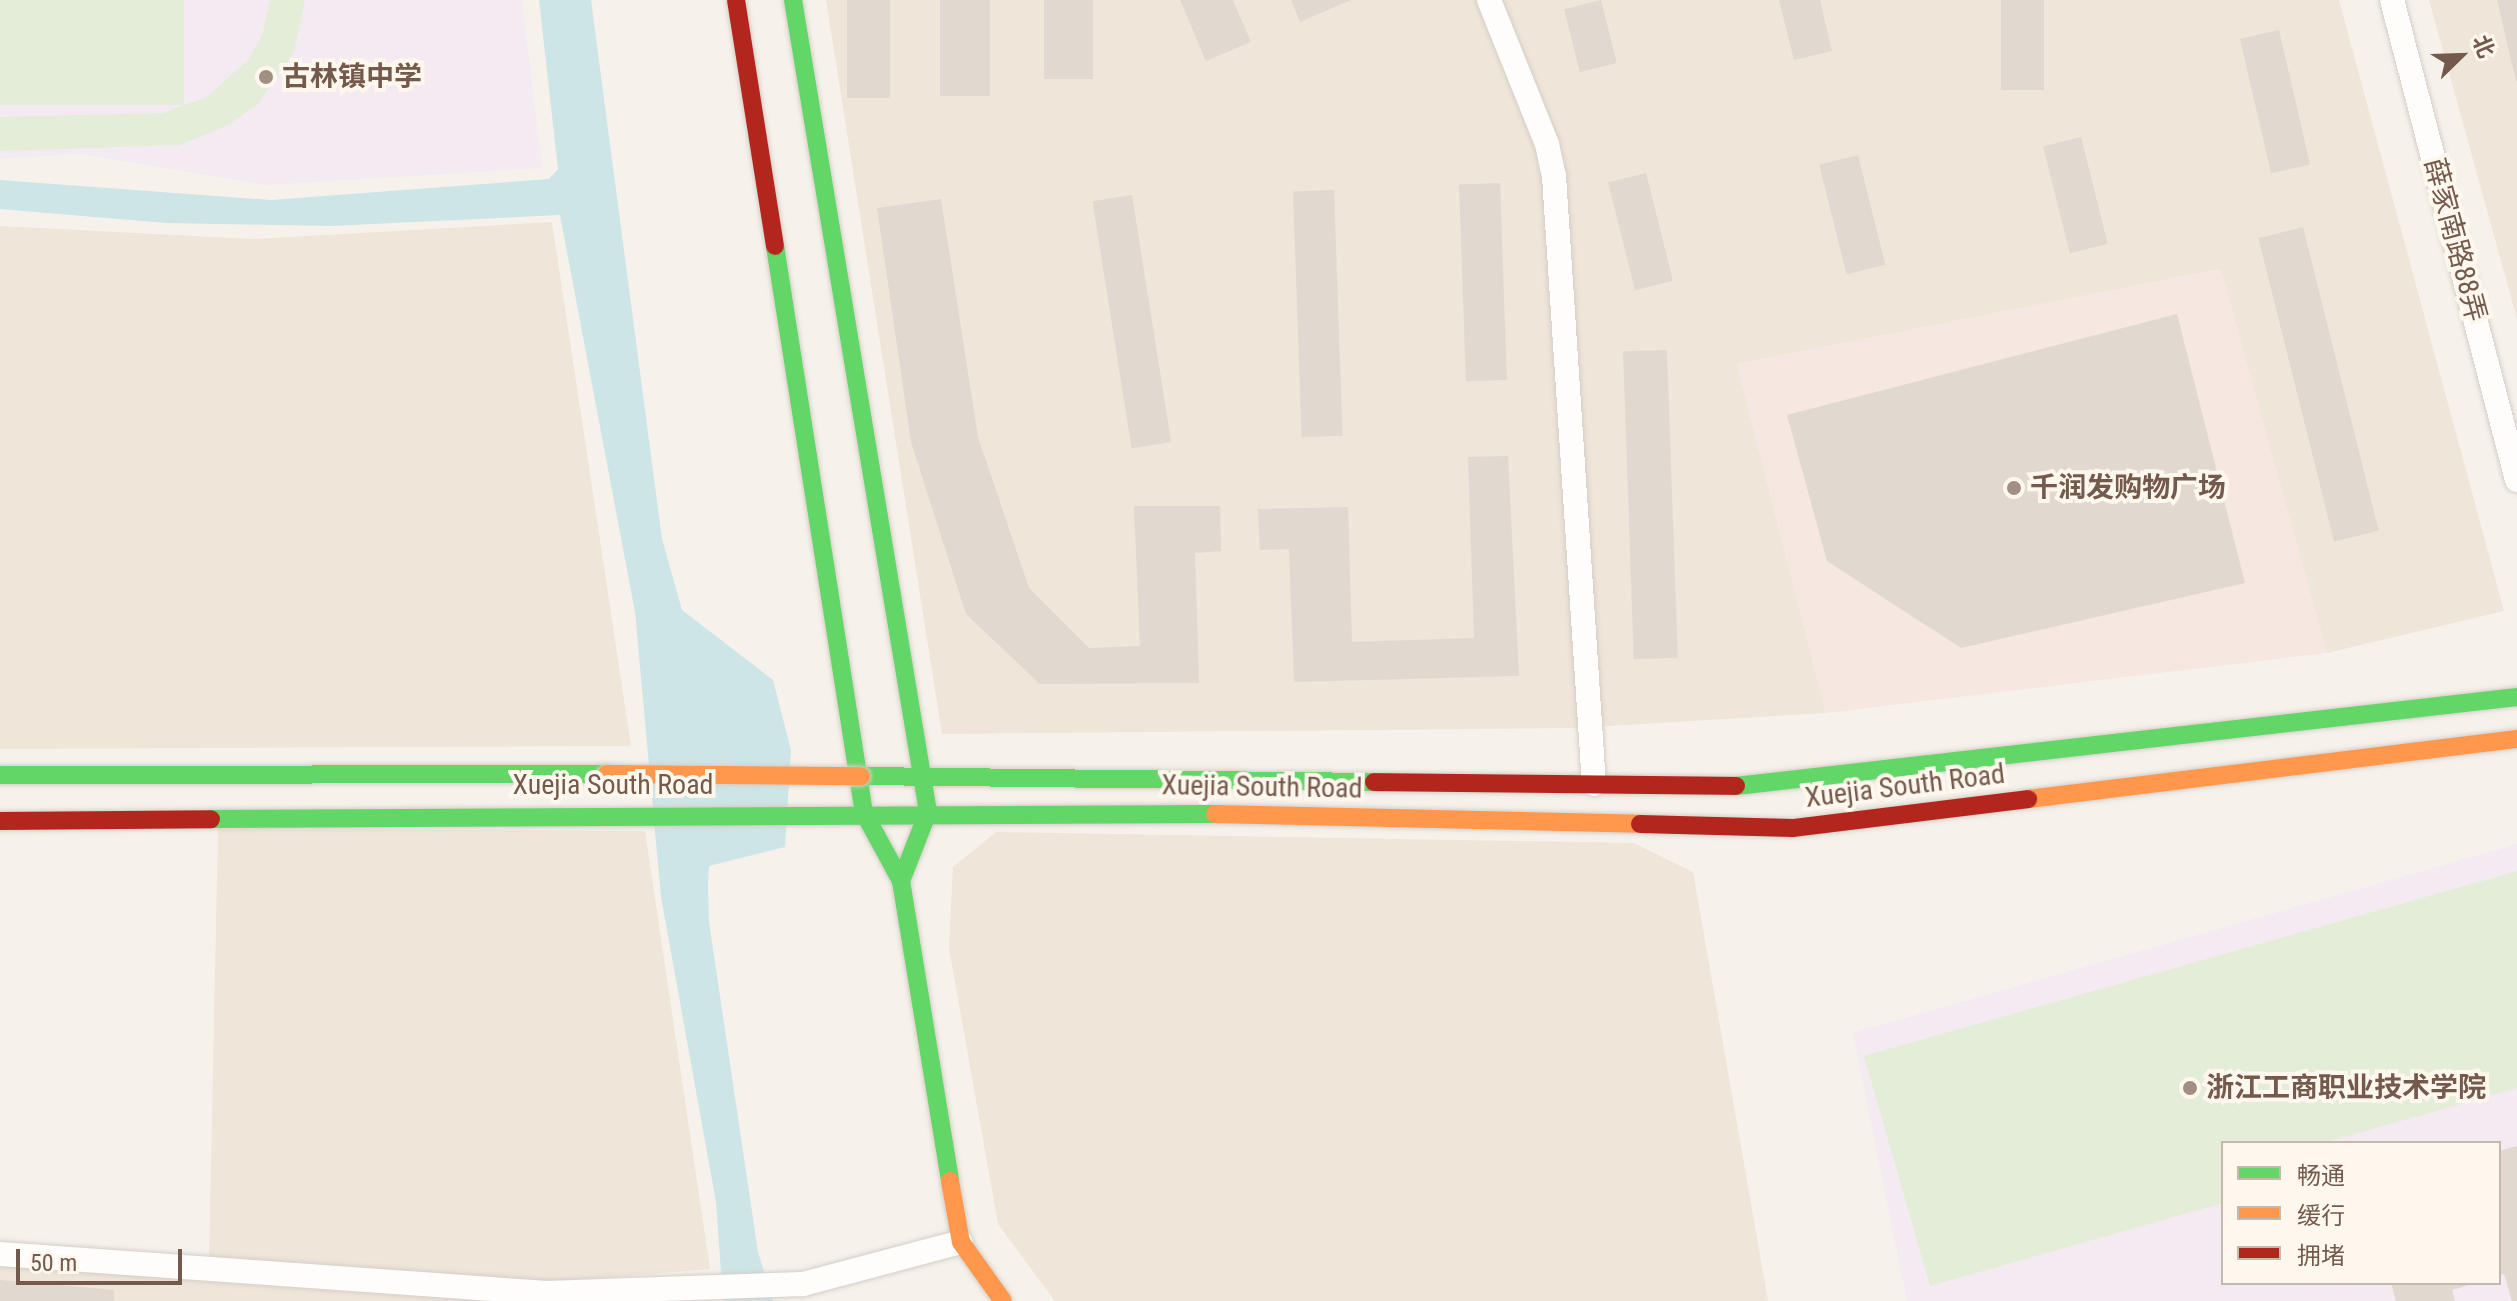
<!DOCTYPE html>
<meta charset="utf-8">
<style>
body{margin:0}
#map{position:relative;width:2517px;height:1301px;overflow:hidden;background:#f6f2eb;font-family:"Roboto Condensed","Noto Sans SC",sans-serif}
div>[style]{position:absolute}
.residential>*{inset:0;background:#efe5d9}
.commercial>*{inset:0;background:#f6e7e0}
.education>*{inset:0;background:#f3eaf2}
.green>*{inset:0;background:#e4edd7;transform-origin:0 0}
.water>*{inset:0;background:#cde5e6}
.building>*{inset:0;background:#e1d8d0;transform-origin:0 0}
.roads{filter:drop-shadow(0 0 2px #d4cec7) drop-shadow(0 0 2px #d4cec7)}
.street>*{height:24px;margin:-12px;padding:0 12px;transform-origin:12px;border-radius:12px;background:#fefdfc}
.fast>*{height:18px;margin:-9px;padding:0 9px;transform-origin:9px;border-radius:9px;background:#63d668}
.slow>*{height:18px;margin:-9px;padding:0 9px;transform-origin:9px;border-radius:9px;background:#ff974d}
.jam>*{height:18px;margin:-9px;padding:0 9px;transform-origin:9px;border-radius:9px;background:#b3261e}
.bridges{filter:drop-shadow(0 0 2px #d6cfc8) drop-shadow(0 0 2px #d6cfc8)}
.slow-bridge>*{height:18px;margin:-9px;padding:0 9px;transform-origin:9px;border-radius:9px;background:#ff974d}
.dots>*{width:22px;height:22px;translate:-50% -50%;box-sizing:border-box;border:4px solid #fef7ed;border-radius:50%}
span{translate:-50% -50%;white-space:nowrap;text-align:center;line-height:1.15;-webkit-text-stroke:8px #fef7ed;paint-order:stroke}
.poi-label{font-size:28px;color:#745a4c;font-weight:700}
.left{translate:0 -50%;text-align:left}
.street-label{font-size:28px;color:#745a4c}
.legend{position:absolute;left:2221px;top:1141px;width:280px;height:144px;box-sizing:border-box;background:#fef7ed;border:2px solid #c7b8ad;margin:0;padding:10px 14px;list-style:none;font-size:24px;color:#745a4c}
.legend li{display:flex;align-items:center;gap:16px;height:40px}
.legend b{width:40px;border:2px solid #c7b8ad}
.north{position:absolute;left:2421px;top:16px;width:80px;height:80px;-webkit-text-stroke:6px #fef7ed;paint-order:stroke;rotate:67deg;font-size:22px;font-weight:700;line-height:32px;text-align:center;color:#745a4c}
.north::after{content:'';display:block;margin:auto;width:28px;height:36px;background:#745a4c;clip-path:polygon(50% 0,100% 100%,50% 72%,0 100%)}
.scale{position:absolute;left:16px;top:1249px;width:166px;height:36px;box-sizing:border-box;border:4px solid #745a4c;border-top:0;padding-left:10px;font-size:24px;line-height:28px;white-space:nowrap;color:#745a4c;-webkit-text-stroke:6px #fef7ed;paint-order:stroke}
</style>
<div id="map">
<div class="residential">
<i style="clip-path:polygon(826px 0,2339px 0,2504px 611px,2327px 653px,2220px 269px,1737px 364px,1826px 713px,1574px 728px,942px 734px)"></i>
<i style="clip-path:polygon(2429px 0,2517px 0,2517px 319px)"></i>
<i style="clip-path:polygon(552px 222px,631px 746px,0 749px,0 226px,253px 239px)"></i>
<i style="clip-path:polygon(218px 829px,645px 831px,710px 1269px,549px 1282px,209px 1260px)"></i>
<i style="clip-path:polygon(996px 832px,1634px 843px,1693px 872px,1768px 1301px,1055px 1301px,998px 1224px,949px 948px,953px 867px)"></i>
<i style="clip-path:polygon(0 1263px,601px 1301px,0 1301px)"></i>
</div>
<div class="commercial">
<i style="clip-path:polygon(2221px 269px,2327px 653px,1826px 713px,1737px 364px)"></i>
</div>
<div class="education">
<i style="clip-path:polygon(0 0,522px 0,542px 168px,267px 185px,82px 154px,0 159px)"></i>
<i style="clip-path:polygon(evenodd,2517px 844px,2517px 1301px,1907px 1301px,1853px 1033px,2517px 844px,2223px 1143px,2499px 1143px,2499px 1283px,2223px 1283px,2223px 1143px)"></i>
</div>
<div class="green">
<i style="left:0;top:0;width:184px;height:105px"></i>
<i style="clip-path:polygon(270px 0,305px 0,294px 52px,258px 104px,228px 125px,180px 145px,0 151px,0 117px,163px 113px,207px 97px,248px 60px,262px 36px)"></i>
<i style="clip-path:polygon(2517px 871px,2517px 1088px,2323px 1143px,2223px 1143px,2223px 1203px,1930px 1286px,1864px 1056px)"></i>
</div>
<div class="water">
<i style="clip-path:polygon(539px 0,591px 0,662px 539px,682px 610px,773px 680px,791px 750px,785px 847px,709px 866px,708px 884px,709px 922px,758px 1252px,773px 1301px,723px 1301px,716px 1202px,661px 897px,635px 612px,560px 215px,330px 226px,166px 223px,0 209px,0 180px,271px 200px,549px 179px,558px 169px)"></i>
</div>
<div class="building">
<i style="left:847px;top:0;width:43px;height:98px"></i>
<i style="left:940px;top:0;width:50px;height:96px"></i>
<i style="left:1044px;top:0;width:49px;height:79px"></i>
<i style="clip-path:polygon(1180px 0,1233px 0,1251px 42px,1206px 61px)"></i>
<i style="clip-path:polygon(1291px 0,1351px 0,1300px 22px)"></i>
<i style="left:1601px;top:0;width:65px;height:38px;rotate:76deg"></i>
<i style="clip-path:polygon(1779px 0,1820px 0,1832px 51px,1794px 60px)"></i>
<i style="left:2001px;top:0;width:43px;height:90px"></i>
<i style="clip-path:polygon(2497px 0,2517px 0,2517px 81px,2516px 81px)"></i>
<i style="left:2279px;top:30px;width:138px;height:40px;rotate:77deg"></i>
<i style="left:2081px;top:137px;width:110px;height:39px;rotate:76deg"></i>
<i style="left:1858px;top:155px;width:113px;height:40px;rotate:76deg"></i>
<i style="left:1646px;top:173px;width:111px;height:39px;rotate:76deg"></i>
<i style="left:1500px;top:183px;width:197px;height:41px;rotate:88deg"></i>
<i style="left:1334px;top:190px;width:246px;height:41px;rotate:88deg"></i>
<i style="left:1132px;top:195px;width:250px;height:40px;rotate:81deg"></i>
<i style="clip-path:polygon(941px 199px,978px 437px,1029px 588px,1089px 648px,1140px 646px,1134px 506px,1220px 506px,1221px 551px,1195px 553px,1199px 683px,1040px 684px,966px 614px,911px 442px,877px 208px)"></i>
<i style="left:2303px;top:227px;width:313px;height:46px;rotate:76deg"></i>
<i style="clip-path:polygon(2177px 314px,2245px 583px,1961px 648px,1827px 561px,1787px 415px)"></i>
<i style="left:1667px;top:350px;width:308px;height:44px;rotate:88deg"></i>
<i style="clip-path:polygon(1508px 456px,1519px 676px,1294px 682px,1289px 549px,1260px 550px,1258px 509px,1348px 507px,1352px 642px,1474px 638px,1468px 457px)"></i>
<i style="clip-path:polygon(2517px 1146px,2517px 1301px,2512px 1301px,2504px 1274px,2499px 1275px,2499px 1151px)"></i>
<i style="clip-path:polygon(0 1280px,114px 1290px,114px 1301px,0 1301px)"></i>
<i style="clip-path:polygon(2391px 1283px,2472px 1283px,2472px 1284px,2452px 1290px,2455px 1301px,2396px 1301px)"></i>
</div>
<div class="roads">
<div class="street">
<i style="left:1489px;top:0;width:155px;rotate:68.1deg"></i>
<i style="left:1547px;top:144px;width:33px;rotate:78deg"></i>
<i style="left:1554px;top:176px;width:609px;rotate:86.24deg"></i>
<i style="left:2392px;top:0;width:496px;rotate:75.4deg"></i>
<i style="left:0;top:1254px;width:548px;rotate:4.08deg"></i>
<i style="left:547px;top:1293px;width:256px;rotate:-2deg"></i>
<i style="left:803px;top:1284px;width:163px;rotate:-14.9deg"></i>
</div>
<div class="fast">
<i style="left:793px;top:0;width:823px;rotate:80.56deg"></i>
<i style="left:928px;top:812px;width:74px;rotate:111.4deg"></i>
<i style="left:775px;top:246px;width:574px;rotate:81.08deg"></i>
<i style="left:864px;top:813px;width:77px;rotate:61.4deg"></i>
<i style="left:901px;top:881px;width:304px;rotate:80.7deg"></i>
<i style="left:0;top:775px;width:607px;rotate:-0.09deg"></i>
<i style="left:861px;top:776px;width:513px;rotate:0.67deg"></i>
<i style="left:1736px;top:786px;width:786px;rotate:-6.5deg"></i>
<i style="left:211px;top:819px;width:1004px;rotate:-0.29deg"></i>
</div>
<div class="slow">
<i style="left:2028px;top:799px;width:493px;rotate:-7deg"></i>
<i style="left:1215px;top:814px;width:425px;rotate:1.3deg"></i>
<i style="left:950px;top:1181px;width:62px;rotate:79.8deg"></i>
<i style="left:961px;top:1242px;width:72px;rotate:54.6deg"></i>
</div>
<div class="jam">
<i style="left:736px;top:0;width:249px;rotate:81deg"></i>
<i style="left:1374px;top:782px;width:362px;rotate:0.6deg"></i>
<i style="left:0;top:821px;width:211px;rotate:-0.5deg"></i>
<i style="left:1640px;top:824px;width:153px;rotate:1.5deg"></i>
<i style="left:1793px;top:828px;width:237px;rotate:-7deg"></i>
</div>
</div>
<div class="bridges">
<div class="slow-bridge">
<i style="left:607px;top:774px;width:254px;rotate:0.5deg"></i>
</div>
</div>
<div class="dots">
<i style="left:266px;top:77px;background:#a28f84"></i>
<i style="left:2014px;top:488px;background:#a28f84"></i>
<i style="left:2190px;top:1088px;background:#a28f84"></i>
</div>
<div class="poi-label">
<span class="left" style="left:282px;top:77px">古林镇中学</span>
<span class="left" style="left:2030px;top:488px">千润发购物广场</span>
<span class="left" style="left:2206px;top:1088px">浙江工商职业技术学院</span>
</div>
<div class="street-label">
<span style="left:2455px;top:240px;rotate:75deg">薛家南路88弄</span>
<span style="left:613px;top:785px">Xuejia South Road</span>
<span style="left:1905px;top:786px;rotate:-7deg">Xuejia South Road</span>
<span style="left:1262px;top:787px;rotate:1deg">Xuejia South Road</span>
</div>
<ul class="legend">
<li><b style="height:10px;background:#63d668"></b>畅通</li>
<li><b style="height:10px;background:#ff974d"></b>缓行</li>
<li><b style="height:10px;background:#b3261e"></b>拥堵</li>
</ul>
<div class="north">北</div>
<div class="scale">50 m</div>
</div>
